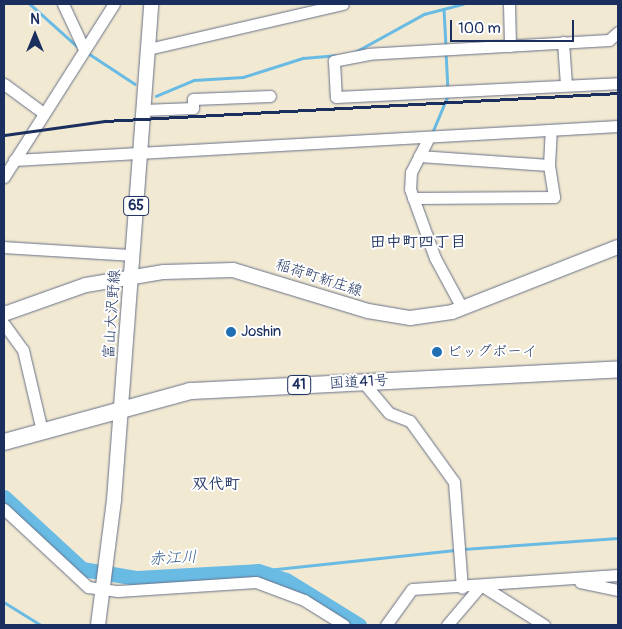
<!DOCTYPE html>
<meta charset="utf-8">
<style>
body{margin:0}
#map{position:relative;width:622px;height:629px;overflow:hidden;background:#f2e9d2;font-family:Pangolin,"Klee One",sans-serif}
div>[style]{position:absolute}
.stream>*{height:2.5px;margin:-1.25px;padding:0 1.25px;transform-origin:1.25px;border-radius:1.25px;background:#69bbe4}
.river>*{height:15px;margin:-7.5px;padding:0 7.5px;transform-origin:7.5px;border-radius:7.5px;background:#69bbe4}
.roads{filter:drop-shadow(0 0 1px #667087) drop-shadow(0 0 1px #667087)}
.minor>*{height:11px;margin:-5.5px;padding:0 5.5px;transform-origin:5.5px;border-radius:5.5px;background:#fff}
.major>*{height:14px;margin:-7px;padding:0 7px;transform-origin:7px;border-radius:7px;background:#fff}
.highway>*{height:16px;margin:-8px;padding:0 8px;transform-origin:8px;border-radius:8px;background:#fff}
.rail>*{height:2.5px;margin:-1.25px;padding:0 1.25px;transform-origin:1.25px;border-radius:1.25px;background:#1b2f5e}
.dots>*{width:14px;height:14px;translate:-50% -50%;box-sizing:border-box;border:2px solid #fff;border-radius:50%}
span{translate:-50% -50%;white-space:nowrap;text-align:center;line-height:1.15;-webkit-text-stroke:4px #fff;paint-order:stroke}
.shield-label span{padding:1px 4px;background:#fff;border:1px solid;border-radius:4px;-webkit-text-stroke-width:0}
.shield-label{font-size:14px;color:#1b2f5e;font-weight:700}
.street-label{font-size:15px;color:#1b2f5e}
.poi-label{font-size:15px;color:#1b2f5e}
.left{translate:0 -50%;text-align:left}
.neighbourhood-label{font-size:16px;color:#1b2f5e;font-weight:700}
.water-label{font-size:16px;color:#36608d;font-style:italic}
.frame{position:absolute;inset:0;border:5px solid #1b2f5e;pointer-events:none}
.north{position:absolute;left:10px;top:10px;width:50px;height:50px;-webkit-text-stroke:4px #fff;paint-order:stroke;rotate:0deg;font-size:14px;font-weight:700;line-height:20px;text-align:center;color:#1b2f5e}
.north::after{content:'';display:block;margin:auto;width:18px;height:22px;background:#1b2f5e;clip-path:polygon(50% 0,100% 100%,50% 72%,0 100%)}
.scale{position:absolute;left:450px;top:20px;width:124px;height:22px;box-sizing:border-box;border:2px solid #1b2f5e;border-top:0;padding-left:6px;font-size:15px;line-height:18px;white-space:nowrap;color:#1b2f5e;-webkit-text-stroke:4px #fff;paint-order:stroke}
</style>
<div id="map">
<div class="stream">
<i style="left:30px;top:4px;width:63px;rotate:41.8deg"></i>
<i style="left:444px;top:9px;width:38px;rotate:87deg"></i>
<i style="left:355px;top:52px;width:79px;rotate:-28.8deg"></i>
<i style="left:424px;top:14px;width:40px;rotate:-14.4deg"></i>
<i style="left:446px;top:52px;width:35px;rotate:87deg"></i>
<i style="left:88px;top:53px;width:56px;rotate:33.4deg"></i>
<i style="left:156px;top:96px;width:41px;rotate:-22.8deg"></i>
<i style="left:194px;top:80px;width:49px;rotate:-3.5deg"></i>
<i style="left:243px;top:77px;width:63px;rotate:-17.6deg"></i>
<i style="left:303px;top:58px;width:32px;rotate:-5deg"></i>
<i style="left:432px;top:133px;width:41px;rotate:-67.2deg"></i>
<i style="left:463px;top:549px;width:155px;rotate:-4.1deg"></i>
<i style="left:258px;top:571px;width:198px;rotate:-6.1deg"></i>
<i style="left:4px;top:602px;width:44px;rotate:31.9deg"></i>
</div>
<div class="river">
<i style="left:4px;top:497px;width:106px;rotate:42.7deg"></i>
<i style="left:82px;top:569px;width:56px;rotate:9.3deg"></i>
<i style="left:137px;top:578px;width:121px;rotate:-3.3deg"></i>
<i style="left:258px;top:571px;width:29px;rotate:18deg"></i>
<i style="left:286px;top:580px;width:86px;rotate:31.7deg"></i>
</div>
<div class="roads">
<div class="minor">
<i style="left:63px;top:4px;width:50px;rotate:65deg"></i>
<i style="left:509px;top:4px;width:42px;rotate:88.6deg"></i>
<i style="left:618px;top:32px;width:12px;rotate:138deg"></i>
<i style="left:609px;top:40px;width:240px;rotate:176.7deg"></i>
<i style="left:369px;top:54px;width:36px;rotate:169deg"></i>
<i style="left:334px;top:61px;width:36px;rotate:87deg"></i>
<i style="left:336px;top:97px;width:282px;rotate:-2.8deg"></i>
<i style="left:563px;top:42px;width:43px;rotate:86deg"></i>
<i style="left:148px;top:49px;width:200px;rotate:-13deg"></i>
<i style="left:4px;top:84px;width:47px;rotate:36.4deg"></i>
<i style="left:143px;top:110px;width:50px;rotate:-2.3deg"></i>
<i style="left:193px;top:108px;width:9px;rotate:-90deg"></i>
<i style="left:193px;top:99px;width:77px;rotate:-2.2deg"></i>
<i style="left:429px;top:137px;width:39px;rotate:117deg"></i>
<i style="left:411px;top:172px;width:17px;rotate:93deg"></i>
<i style="left:410px;top:189px;width:73px;rotate:70.1deg"></i>
<i style="left:435px;top:258px;width:57px;rotate:61.6deg"></i>
<i style="left:419px;top:156px;width:130px;rotate:4deg"></i>
<i style="left:14px;top:160px;width:605px;rotate:-3.22deg"></i>
<i style="left:4px;top:177px;width:205px;rotate:-57.6deg"></i>
<i style="left:413px;top:198px;width:141px;rotate:-0.4deg"></i>
<i style="left:554px;top:197px;width:32px;rotate:-99deg"></i>
<i style="left:549px;top:165px;width:35px;rotate:-87deg"></i>
<i style="left:4px;top:247px;width:128px;rotate:3.6deg"></i>
<i style="left:4px;top:324px;width:32px;rotate:54deg"></i>
<i style="left:23px;top:350px;width:83px;rotate:76.8deg"></i>
<i style="left:363px;top:382px;width:40px;rotate:50deg"></i>
<i style="left:389px;top:413px;width:22px;rotate:21deg"></i>
<i style="left:410px;top:421px;width:75px;rotate:54.2deg"></i>
<i style="left:454px;top:482px;width:106px;rotate:85.7deg"></i>
<i style="left:4px;top:509px;width:115px;rotate:42.9deg"></i>
<i style="left:88px;top:587px;width:30px;rotate:8deg"></i>
<i style="left:118px;top:591px;width:138px;rotate:-3.7deg"></i>
<i style="left:256px;top:582px;width:51px;rotate:20.6deg"></i>
<i style="left:304px;top:600px;width:47px;rotate:32deg"></i>
<i style="left:580px;top:582px;width:39px;rotate:12deg"></i>
<i style="left:481px;top:585px;width:75px;rotate:32.4deg"></i>
<i style="left:386px;top:625px;width:44px;rotate:-54.2deg"></i>
<i style="left:412px;top:589px;width:206px;rotate:-3.9deg"></i>
<i style="left:447px;top:625px;width:52px;rotate:-49.6deg"></i>
</div>
<div class="major">
<i style="left:4px;top:314px;width:87px;rotate:-19.5deg"></i>
<i style="left:86px;top:285px;width:79px;rotate:-9.5deg"></i>
<i style="left:164px;top:272px;width:69px;rotate:-1.7deg"></i>
<i style="left:233px;top:270px;width:141px;rotate:16.9deg"></i>
<i style="left:368px;top:311px;width:43px;rotate:9.5deg"></i>
<i style="left:410px;top:318px;width:42px;rotate:-8.1deg"></i>
<i style="left:452px;top:312px;width:178px;rotate:-21.4deg"></i>
<i style="left:98px;top:625px;width:126px;rotate:-82.7deg"></i>
<i style="left:114px;top:500px;width:497px;rotate:-85.7deg"></i>
</div>
<div class="highway">
<i style="left:4px;top:442px;width:193px;rotate:-15.3deg"></i>
<i style="left:190px;top:391px;width:429px;rotate:-2.9deg"></i>
</div>
</div>
<div class="rail">
<i style="left:4px;top:135px;width:102px;rotate:-7.9deg"></i>
<i style="left:105px;top:121px;width:514px;rotate:-3.12deg"></i>
</div>
<div class="dots">
<i style="left:231px;top:332px;background:#1f6fb2"></i>
<i style="left:437px;top:352px;background:#1f6fb2"></i>
</div>
<div class="shield-label">
<span style="left:136px;top:206px">65</span>
<span style="left:299px;top:385px">41</span>
</div>
<div class="street-label">
<span style="left:319px;top:278px;rotate:18deg">稲荷町新庄線</span>
<span style="left:112px;top:314px;rotate:-86deg">富山大沢野線</span>
<span style="left:359px;top:382px;rotate:-3deg">国道41号</span>
</div>
<div class="poi-label">
<span class="left" style="left:241px;top:332px">Joshin</span>
<span class="left" style="left:447px;top:352px">ビッグボーイ</span>
</div>
<div class="neighbourhood-label">
<span style="left:418px;top:242px">田中町四丁目</span>
<span style="left:216px;top:484px">双代町</span>
</div>
<div class="water-label">
<span style="left:173px;top:558px;rotate:-3deg">赤江川</span>
</div>
<div class="frame"></div>
<div class="north">N</div>
<div class="scale">100 m</div>
</div>
